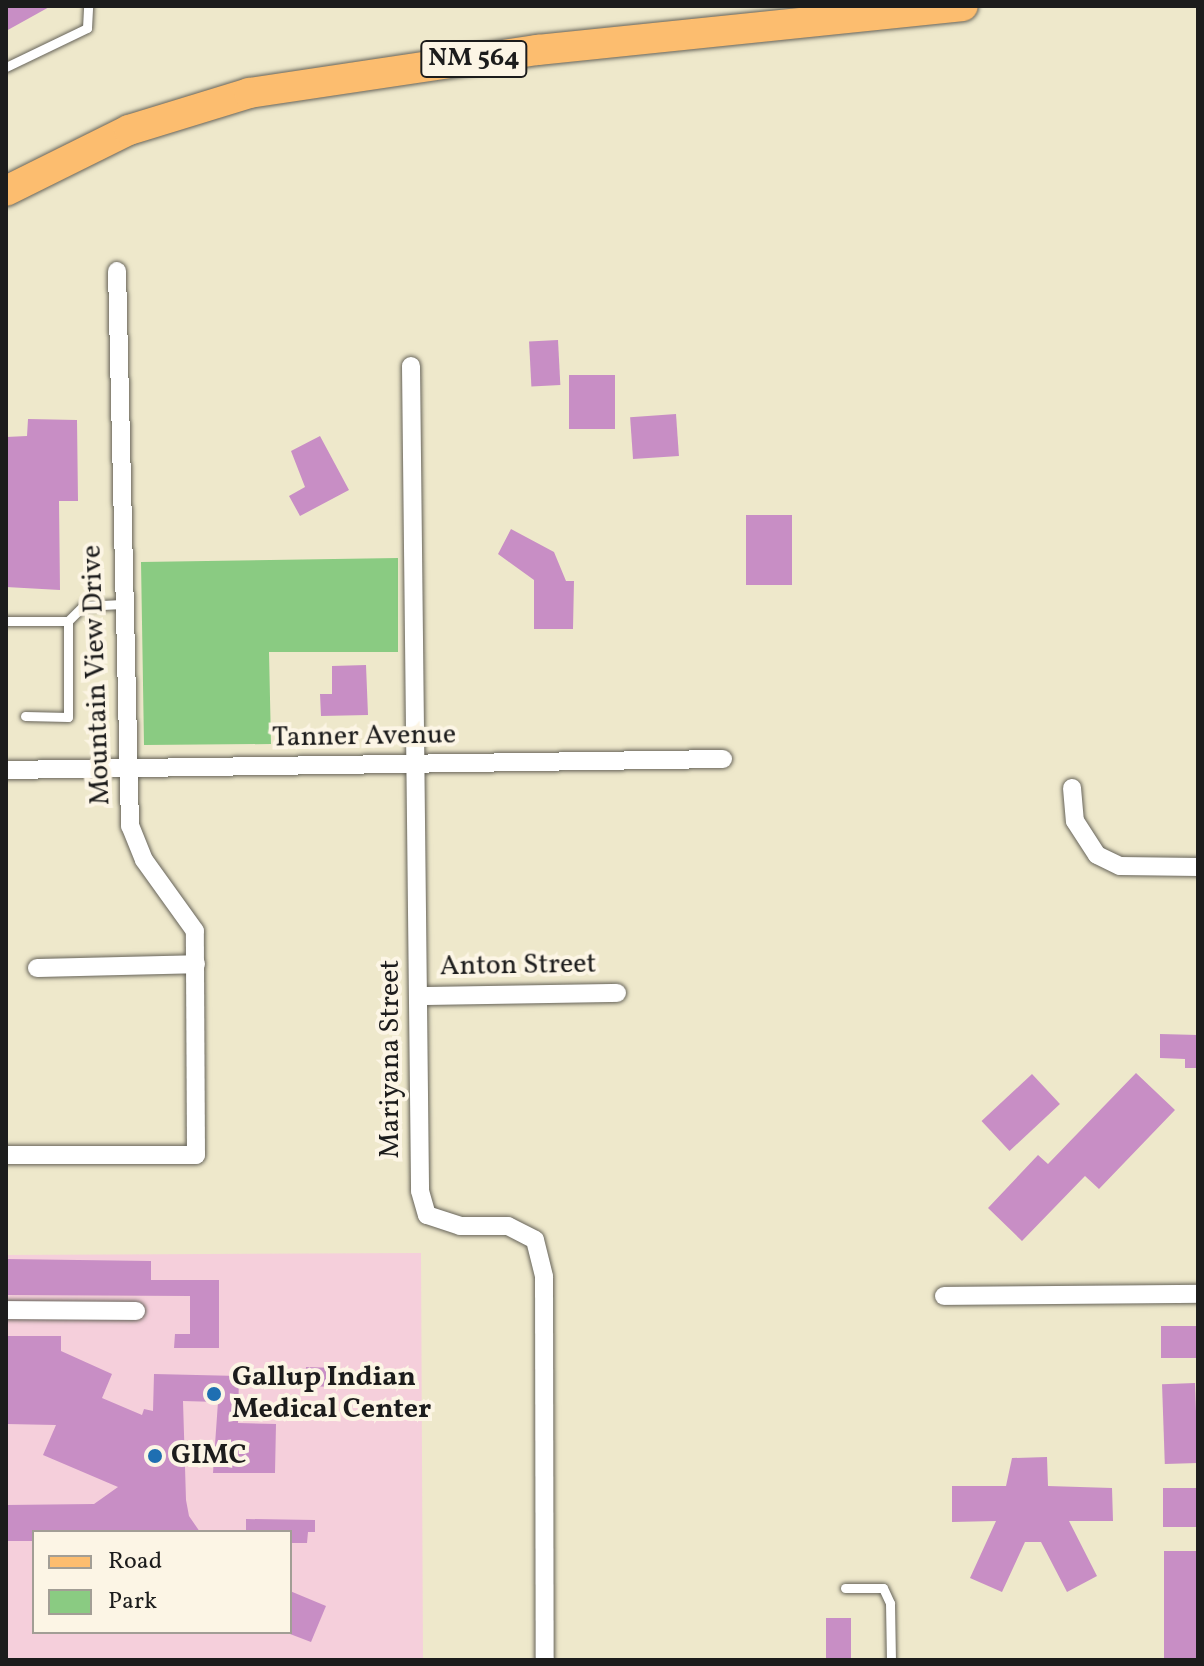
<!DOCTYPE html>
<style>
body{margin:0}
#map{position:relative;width:1204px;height:1666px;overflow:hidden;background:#eee8cb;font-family:Vollkorn,serif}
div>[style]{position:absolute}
.built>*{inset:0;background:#f5cfdb}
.green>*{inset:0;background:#8acb82}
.building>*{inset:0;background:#c88ec5;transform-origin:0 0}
.roads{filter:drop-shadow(0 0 2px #666359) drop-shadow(0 0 2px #666359)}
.service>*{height:9px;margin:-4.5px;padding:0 4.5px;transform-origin:4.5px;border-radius:4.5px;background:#fff}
.minor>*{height:18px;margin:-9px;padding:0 9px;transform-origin:9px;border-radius:9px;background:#fff}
.primary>*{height:30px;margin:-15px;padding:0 15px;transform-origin:15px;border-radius:15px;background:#fcbd6f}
.dots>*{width:22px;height:22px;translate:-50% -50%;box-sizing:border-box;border:4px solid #fcf5e5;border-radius:50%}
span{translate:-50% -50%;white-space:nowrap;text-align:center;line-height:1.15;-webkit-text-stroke:8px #fcf5e5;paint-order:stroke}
.shield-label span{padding:2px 6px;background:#fcf5e5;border:2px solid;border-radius:6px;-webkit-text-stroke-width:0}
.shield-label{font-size:26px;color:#1c1c1c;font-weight:700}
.street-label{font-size:28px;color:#1c1c1c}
.poi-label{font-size:28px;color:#1c1c1c;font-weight:700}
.left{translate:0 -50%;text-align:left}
.frame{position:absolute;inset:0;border:8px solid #1c1c1c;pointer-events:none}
.legend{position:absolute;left:32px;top:1530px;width:260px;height:104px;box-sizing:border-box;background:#fcf5e5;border:2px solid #a29e95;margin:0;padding:10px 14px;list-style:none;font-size:24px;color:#1c1c1c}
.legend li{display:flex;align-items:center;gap:16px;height:40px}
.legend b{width:40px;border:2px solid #a29e95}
</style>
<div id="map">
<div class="built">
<i style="clip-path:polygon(evenodd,421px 1253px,423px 1660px,6px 1660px,6px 1255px,421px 1253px,34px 1532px,290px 1532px,290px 1632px,34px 1632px,34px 1532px)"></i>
</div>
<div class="green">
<i style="clip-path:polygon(398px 558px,398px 652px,269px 652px,271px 744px,144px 745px,141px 562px)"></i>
</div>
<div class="building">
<i style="clip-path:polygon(6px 6px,51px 6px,6px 31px)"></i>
<i style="left:558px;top:340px;width:45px;height:29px;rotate:87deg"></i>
<i style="left:615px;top:375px;width:54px;height:46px;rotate:90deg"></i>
<i style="left:676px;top:414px;width:42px;height:46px;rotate:86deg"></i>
<i style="clip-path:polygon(28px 419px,77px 420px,78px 501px,59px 501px,60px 590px,6px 587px,6px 437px,27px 436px)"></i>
<i style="clip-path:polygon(320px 436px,349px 490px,300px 516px,289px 496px,305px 487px,291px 451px)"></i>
<i style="left:746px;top:515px;width:46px;height:70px"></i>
<i style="clip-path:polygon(511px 529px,554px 552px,566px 581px,574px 581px,573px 629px,534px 629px,534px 580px,498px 554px)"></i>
<i style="clip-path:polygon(366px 665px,368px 715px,321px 716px,320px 694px,332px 694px,332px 666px)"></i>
<i style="clip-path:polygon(1160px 1034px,1198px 1035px,1198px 1068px,1185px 1068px,1185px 1059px,1160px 1058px)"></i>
<i style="clip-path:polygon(1136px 1073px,1175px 1110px,1099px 1189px,1085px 1176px,1022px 1241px,988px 1208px,1038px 1155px,1048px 1164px)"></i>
<i style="left:1032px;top:1074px;width:41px;height:69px;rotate:47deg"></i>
<i style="clip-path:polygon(6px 1259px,151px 1261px,151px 1280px,219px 1280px,219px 1348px,174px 1348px,175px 1334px,190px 1334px,190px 1296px,6px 1295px)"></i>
<i style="left:1161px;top:1326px;width:37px;height:32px"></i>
<i style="clip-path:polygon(6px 1336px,61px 1336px,61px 1351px,112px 1374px,102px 1398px,142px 1415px,144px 1409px,153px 1411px,154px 1374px,239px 1376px,238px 1423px,276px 1424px,275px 1473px,213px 1473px,218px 1402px,183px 1401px,186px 1500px,189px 1516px,200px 1532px,34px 1532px,34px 1541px,6px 1541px,6px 1505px,94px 1504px,118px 1487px,43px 1455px,56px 1425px,6px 1424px)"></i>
<i style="left:306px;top:1367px;width:31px;height:19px;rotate:2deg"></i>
<i style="left:1195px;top:1383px;width:80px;height:33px;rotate:88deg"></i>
<i style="clip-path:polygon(1047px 1457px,1048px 1486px,1112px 1488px,1113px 1521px,1069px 1521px,1097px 1576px,1067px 1592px,1041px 1542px,1025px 1542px,1002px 1592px,970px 1578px,996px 1521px,952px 1522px,952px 1486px,1006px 1486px,1012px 1458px)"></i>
<i style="left:1163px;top:1488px;width:35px;height:39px"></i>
<i style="clip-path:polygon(246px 1519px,315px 1520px,315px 1532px,308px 1532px,307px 1543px,290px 1543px,290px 1532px,246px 1532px)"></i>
<i style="left:1164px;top:1551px;width:34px;height:109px"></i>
<i style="clip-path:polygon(290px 1591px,326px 1606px,311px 1642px,290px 1634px)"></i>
<i style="left:826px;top:1618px;width:25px;height:42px"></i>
</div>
<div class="roads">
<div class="service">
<i style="left:6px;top:67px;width:90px;rotate:-25.7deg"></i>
<i style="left:87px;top:28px;width:22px;rotate:-87deg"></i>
<i style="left:6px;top:621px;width:62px"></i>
<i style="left:25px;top:716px;width:43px;rotate:1.3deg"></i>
<i style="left:68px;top:717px;width:96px;rotate:-90deg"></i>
<i style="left:68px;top:621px;width:21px;rotate:-45deg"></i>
<i style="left:83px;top:606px;width:39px;rotate:-3deg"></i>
<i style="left:845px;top:1588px;width:38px"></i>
<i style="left:883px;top:1588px;width:17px;rotate:65deg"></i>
<i style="left:890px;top:1603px;width:57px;rotate:89deg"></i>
</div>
<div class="minor">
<i style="left:411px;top:366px;width:825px;rotate:89.37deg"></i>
<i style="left:420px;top:1191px;width:25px;rotate:74deg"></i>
<i style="left:427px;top:1215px;width:35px;rotate:18deg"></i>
<i style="left:460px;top:1226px;width:48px"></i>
<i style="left:508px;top:1226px;width:30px;rotate:27deg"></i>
<i style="left:535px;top:1240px;width:38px;rotate:76deg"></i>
<i style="left:544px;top:1277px;width:383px;rotate:89.9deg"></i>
<i style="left:6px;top:770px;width:717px;rotate:-0.88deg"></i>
<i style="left:1072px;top:788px;width:33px;rotate:85deg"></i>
<i style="left:1075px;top:821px;width:40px;rotate:57.1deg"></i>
<i style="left:1097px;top:855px;width:25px;rotate:26deg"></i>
<i style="left:1120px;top:866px;width:78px;rotate:0.7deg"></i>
<i style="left:37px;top:968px;width:159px;rotate:-1.4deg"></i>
<i style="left:420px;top:996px;width:197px;rotate:-0.9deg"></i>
<i style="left:6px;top:1155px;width:190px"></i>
<i style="left:196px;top:1155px;width:224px;rotate:-90.3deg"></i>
<i style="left:195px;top:931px;width:87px;rotate:-125.7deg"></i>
<i style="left:144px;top:860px;width:37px;rotate:-112deg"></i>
<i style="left:130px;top:826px;width:555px;rotate:-91.34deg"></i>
<i style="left:944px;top:1296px;width:254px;rotate:-0.5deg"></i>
<i style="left:6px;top:1310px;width:130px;rotate:0.4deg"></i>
</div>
<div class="primary">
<i style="left:6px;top:191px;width:137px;rotate:-26.4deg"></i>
<i style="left:129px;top:130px;width:126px;rotate:-17.1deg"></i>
<i style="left:249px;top:93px;width:292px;rotate:-8.5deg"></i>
<i style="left:538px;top:50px;width:427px;rotate:-5.9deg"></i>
</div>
</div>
<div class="dots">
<i style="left:214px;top:1394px;background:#1f6fb2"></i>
<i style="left:155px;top:1456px;background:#1f6fb2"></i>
</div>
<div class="shield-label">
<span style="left:474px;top:59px">NM 564</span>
</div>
<div class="street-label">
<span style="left:97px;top:675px;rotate:-92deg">Mountain View Drive</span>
<span style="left:364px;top:737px;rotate:-1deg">Tanner Avenue</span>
<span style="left:518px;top:966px;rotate:-1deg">Anton Street</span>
<span style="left:391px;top:1059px;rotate:-90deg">Mariyana Street</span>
</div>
<div class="poi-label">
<span class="left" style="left:232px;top:1394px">Gallup Indian<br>Medical Center</span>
<span class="left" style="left:171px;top:1456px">GIMC</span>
</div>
<div class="frame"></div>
<ul class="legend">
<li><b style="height:10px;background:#fcbd6f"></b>Road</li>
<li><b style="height:22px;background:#8acb82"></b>Park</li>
</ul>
</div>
